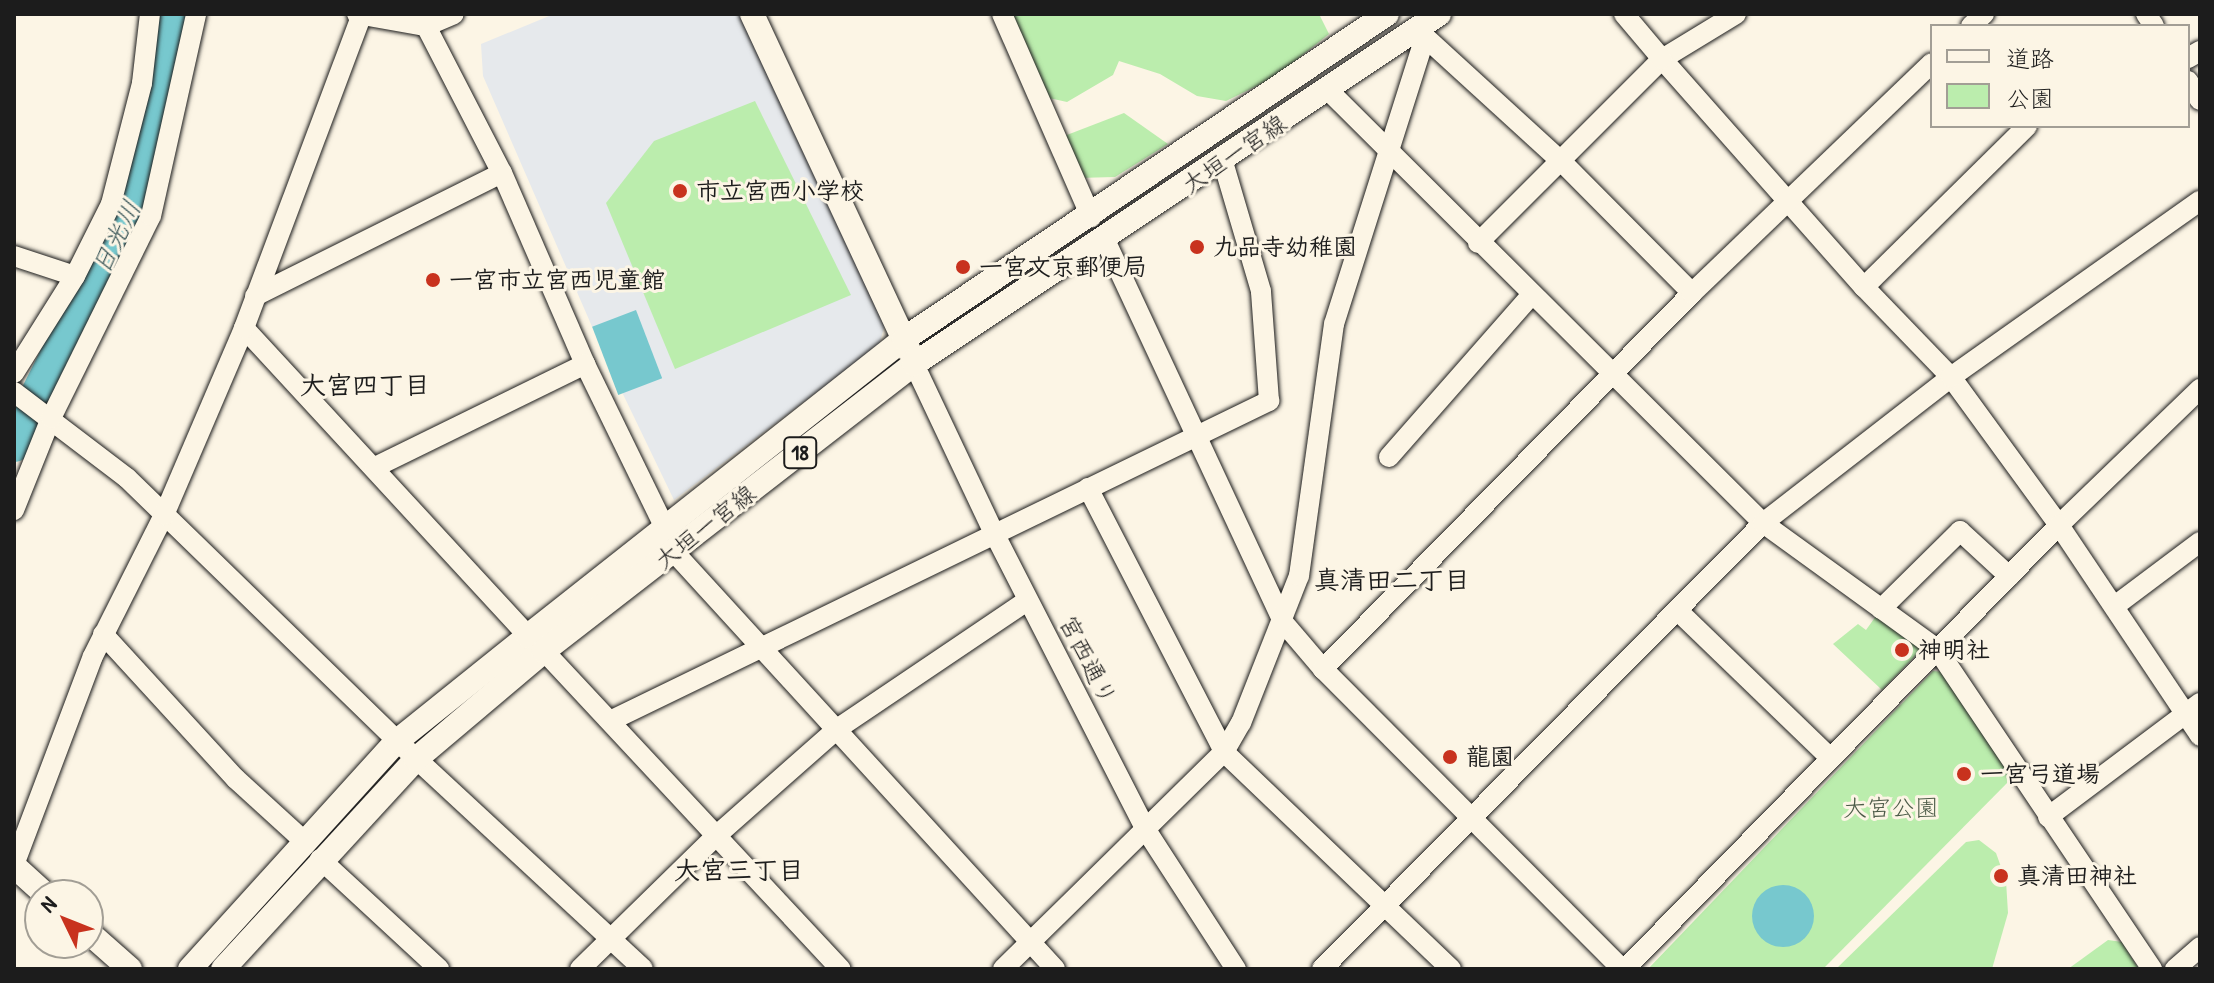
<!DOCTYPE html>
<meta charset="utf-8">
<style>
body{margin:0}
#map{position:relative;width:2214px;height:983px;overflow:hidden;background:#fcf5e5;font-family:"Patrick Hand","Klee One",sans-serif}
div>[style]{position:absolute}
.built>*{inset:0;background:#e6e9ec}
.green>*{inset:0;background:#bbedad}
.water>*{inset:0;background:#77c8ce;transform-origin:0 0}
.round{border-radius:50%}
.river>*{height:36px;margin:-18px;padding:0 18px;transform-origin:18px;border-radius:18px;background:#77c8ce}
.roads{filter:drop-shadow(0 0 2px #1c1c1c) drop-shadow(0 0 2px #1c1c1c)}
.minor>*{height:20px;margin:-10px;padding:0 10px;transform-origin:10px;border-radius:10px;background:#fcf5e5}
.major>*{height:24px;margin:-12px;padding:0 12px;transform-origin:12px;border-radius:12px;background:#fcf5e5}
.dots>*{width:22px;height:22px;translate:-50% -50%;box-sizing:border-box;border:4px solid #fcf5e5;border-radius:50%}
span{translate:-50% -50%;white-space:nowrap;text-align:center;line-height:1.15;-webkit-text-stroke:6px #fcf5e5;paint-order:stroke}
.shield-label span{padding:2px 6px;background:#fcf5e5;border:2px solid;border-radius:6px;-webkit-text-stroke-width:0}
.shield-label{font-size:22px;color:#1c1c1c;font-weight:700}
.street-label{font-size:24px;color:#1c1c1c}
.poi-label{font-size:24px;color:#1c1c1c;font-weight:700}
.left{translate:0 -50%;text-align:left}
.park-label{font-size:24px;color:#4c5b48}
.water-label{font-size:26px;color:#3c585a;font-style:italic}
.neighbourhood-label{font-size:26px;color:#1c1c1c;font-weight:700}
.frame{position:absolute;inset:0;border:16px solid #1c1c1c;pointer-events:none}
.legend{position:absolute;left:1930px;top:24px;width:260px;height:104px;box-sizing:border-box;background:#fcf5e5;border:2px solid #a29e95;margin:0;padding:10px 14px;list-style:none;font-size:24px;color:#1c1c1c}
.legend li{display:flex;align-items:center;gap:16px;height:40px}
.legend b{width:40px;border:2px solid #a29e95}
.north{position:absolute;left:24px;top:879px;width:80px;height:80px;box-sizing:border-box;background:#fcf5e5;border:2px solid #a29e95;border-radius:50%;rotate:313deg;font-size:22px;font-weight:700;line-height:32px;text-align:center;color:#1c1c1c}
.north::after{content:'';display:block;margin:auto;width:28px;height:36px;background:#c8321e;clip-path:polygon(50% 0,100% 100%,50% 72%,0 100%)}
</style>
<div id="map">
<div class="built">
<i style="clip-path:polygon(554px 14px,745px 14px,885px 324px,879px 345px,674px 500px,607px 361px,483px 76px,481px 44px)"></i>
</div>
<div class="green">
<i style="clip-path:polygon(1003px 14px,1319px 14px,1329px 34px,1275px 77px,1226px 101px,1197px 96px,1160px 74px,1119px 61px,1113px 75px,1067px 102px,1040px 96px)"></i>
<i style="clip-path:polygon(755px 101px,851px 295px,675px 369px,606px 203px,654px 141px)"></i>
<i style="clip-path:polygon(1124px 113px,1168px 144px,1115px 177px,1077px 178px,1059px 138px)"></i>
<i style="clip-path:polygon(1881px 609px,1924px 647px,1882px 690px,1833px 644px,1858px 624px,1866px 630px)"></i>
<i style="clip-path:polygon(1933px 671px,1944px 672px,2014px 776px,1823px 969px,1648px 969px)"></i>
<i style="clip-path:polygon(1979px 840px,1996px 853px,2006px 881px,2008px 913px,1992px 969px,1836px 969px,1966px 842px)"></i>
<i style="clip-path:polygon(2108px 940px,2122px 942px,2138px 968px,2068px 969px)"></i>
</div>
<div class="water">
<i style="left:636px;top:310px;width:73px;height:47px;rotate:69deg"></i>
<i class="round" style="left:1752px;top:885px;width:62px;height:62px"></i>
</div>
<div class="river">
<i style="left:14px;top:444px;width:288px;rotate:-63.6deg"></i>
<i style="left:142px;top:186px;width:174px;rotate:-80.4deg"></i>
</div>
<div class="roads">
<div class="minor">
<i style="left:357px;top:14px;width:70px;rotate:9.9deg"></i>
<i style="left:426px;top:26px;width:30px;rotate:-23deg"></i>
<i style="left:1002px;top:14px;width:222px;rotate:66.3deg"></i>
<i style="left:1736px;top:14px;width:87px;rotate:148.7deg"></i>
<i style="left:1662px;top:59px;width:305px;rotate:48.5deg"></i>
<i style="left:1864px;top:287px;width:125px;rotate:46deg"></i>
<i style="left:1951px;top:377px;width:183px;rotate:53.9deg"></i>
<i style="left:2059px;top:525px;width:196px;rotate:-44deg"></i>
<i style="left:2146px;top:14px;width:14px;rotate:56deg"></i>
<i style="left:426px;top:26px;width:165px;rotate:62.7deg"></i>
<i style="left:502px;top:173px;width:208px;rotate:66.5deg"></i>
<i style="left:585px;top:364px;width:182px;rotate:64deg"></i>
<i style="left:1971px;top:26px;width:18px;rotate:-43deg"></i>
<i style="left:1425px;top:37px;width:184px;rotate:42.4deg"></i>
<i style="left:1561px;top:161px;width:186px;rotate:45.2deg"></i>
<i style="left:2188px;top:58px;width:14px;rotate:-30deg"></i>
<i style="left:2188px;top:81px;width:22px;rotate:58deg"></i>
<i style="left:1329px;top:91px;width:612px;rotate:44.87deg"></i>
<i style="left:1763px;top:523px;width:215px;rotate:35.9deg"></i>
<i style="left:1937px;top:649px;width:386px;rotate:56.1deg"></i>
<i style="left:1105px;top:240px;width:421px;rotate:65deg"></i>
<i style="left:1283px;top:622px;width:62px;rotate:49.6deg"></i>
<i style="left:1323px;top:669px;width:424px;rotate:45.1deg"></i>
<i style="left:1478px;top:243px;width:260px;rotate:-45deg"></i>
<i style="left:1662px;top:59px;width:59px;rotate:-130.2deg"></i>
<i style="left:14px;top:256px;width:64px;rotate:18.2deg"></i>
<i style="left:1864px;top:287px;width:229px;rotate:-44.6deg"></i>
<i style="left:255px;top:296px;width:276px;rotate:-26.5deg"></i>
<i style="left:244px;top:328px;width:419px;rotate:47.3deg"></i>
<i style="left:914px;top:364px;width:185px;rotate:64.7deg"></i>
<i style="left:993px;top:531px;width:336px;rotate:62.9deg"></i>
<i style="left:1146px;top:830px;width:166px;rotate:57.1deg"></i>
<i style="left:14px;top:373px;width:115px;rotate:-57.8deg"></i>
<i style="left:75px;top:276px;width:80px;rotate:-63.4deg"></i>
<i style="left:111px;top:204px;width:125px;rotate:-75.6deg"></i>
<i style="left:142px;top:83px;width:69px;rotate:-83.4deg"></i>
<i style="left:14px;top:392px;width:142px;rotate:37.3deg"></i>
<i style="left:127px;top:478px;width:377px;rotate:44.2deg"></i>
<i style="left:397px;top:741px;width:335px;rotate:42.8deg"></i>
<i style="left:1389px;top:457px;width:217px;rotate:-48.7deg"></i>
<i style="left:375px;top:467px;width:234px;rotate:-26.1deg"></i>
<i style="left:1088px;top:488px;width:297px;rotate:62.7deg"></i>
<i style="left:1224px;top:752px;width:314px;rotate:43.7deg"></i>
<i style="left:14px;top:510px;width:99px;rotate:-68.1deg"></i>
<i style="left:51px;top:418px;width:225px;rotate:-63.7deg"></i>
<i style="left:151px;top:216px;width:207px;rotate:-77.4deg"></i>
<i style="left:674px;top:552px;width:565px;rotate:47.58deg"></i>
<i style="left:2116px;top:605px;width:105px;rotate:-36.9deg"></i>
<i style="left:1881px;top:609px;width:111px;rotate:-44.6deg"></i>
<i style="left:1960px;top:531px;width:67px;rotate:42.6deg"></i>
<i style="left:1677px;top:610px;width:213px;rotate:44deg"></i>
<i style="left:103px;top:634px;width:197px;rotate:47.5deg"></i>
<i style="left:236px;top:779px;width:93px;rotate:42.4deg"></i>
<i style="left:544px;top:651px;width:435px;rotate:47deg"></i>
<i style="left:1323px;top:669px;width:527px;rotate:-45.54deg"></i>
<i style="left:1692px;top:293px;width:332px;rotate:-43.8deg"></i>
<i style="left:610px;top:721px;width:733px;rotate:-25.9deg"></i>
<i style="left:1269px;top:401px;width:110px;rotate:-94.2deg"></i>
<i style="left:1261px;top:291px;width:134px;rotate:-106.4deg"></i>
<i style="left:2048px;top:817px;width:190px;rotate:-36.9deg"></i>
<i style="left:320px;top:859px;width:162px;rotate:42.7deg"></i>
<i style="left:14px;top:865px;width:223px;rotate:-69.3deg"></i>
<i style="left:93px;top:656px;width:158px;rotate:-63.3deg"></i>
<i style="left:164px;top:515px;width:203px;rotate:-66.8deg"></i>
<i style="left:244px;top:328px;width:335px;rotate:-69.4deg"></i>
<i style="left:580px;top:969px;width:190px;rotate:-44.4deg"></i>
<i style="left:716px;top:836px;width:162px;rotate:-41.5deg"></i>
<i style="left:837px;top:729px;width:230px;rotate:-34deg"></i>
<i style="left:1003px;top:969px;width:310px;rotate:-44.5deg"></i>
<i style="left:1224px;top:752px;width:34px;rotate:-60deg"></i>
<i style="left:1241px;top:723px;width:158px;rotate:-68.5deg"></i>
<i style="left:1299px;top:576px;width:254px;rotate:-82.1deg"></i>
<i style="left:1334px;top:324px;width:301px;rotate:-72.4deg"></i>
<i style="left:1425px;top:37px;width:11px;rotate:-105deg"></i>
<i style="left:1322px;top:969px;width:627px;rotate:-45.32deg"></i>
<i style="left:1763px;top:523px;width:238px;rotate:-37.8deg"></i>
<i style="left:1951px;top:377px;width:305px;rotate:-35.3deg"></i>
<i style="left:1625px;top:969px;width:621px;rotate:-45.65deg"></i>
<i style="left:2059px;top:525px;width:254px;rotate:56.2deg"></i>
<i style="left:2175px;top:969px;width:33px;rotate:-41deg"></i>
</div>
<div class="major">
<i style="left:752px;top:14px;width:372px;rotate:65deg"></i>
<i style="left:14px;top:866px;width:43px;rotate:42.2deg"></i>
<i style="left:88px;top:932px;width:56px;rotate:41.4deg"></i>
<i style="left:190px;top:969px;width:308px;rotate:-47.8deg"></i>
<i style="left:397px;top:741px;width:168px;rotate:-38.7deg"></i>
<i style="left:528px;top:636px;width:479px;rotate:-38.3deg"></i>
<i style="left:904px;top:339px;width:582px;rotate:-33.94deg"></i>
<i style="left:223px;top:969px;width:285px;rotate:-47.4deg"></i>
<i style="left:416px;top:759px;width:167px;rotate:-40.2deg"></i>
<i style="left:544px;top:651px;width:468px;rotate:-37.8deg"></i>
<i style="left:914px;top:364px;width:631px;rotate:-33.69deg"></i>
</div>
</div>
<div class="dots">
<i style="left:680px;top:191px;background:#c8321e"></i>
<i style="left:1197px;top:247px;background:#c8321e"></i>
<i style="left:963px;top:267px;background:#c8321e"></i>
<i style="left:433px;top:280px;background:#c8321e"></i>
<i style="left:1902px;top:650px;background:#c8321e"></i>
<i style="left:1450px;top:757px;background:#c8321e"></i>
<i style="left:1964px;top:774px;background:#c8321e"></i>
<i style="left:2001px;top:876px;background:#c8321e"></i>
</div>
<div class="shield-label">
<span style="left:800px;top:453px">18</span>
</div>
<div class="street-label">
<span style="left:1234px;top:154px;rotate:-34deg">大垣一宮線</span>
<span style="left:705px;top:527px;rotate:-38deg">大垣一宮線</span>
<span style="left:1088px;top:660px;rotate:63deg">宮西通り</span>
</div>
<div class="poi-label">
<span class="left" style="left:696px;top:191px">市立宮西小学校</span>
<span class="left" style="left:1213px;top:247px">九品寺幼稚園</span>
<span class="left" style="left:979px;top:267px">一宮文京郵便局</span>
<span class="left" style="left:449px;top:280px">一宮市立宮西児童館</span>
<span class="left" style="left:1918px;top:650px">神明社</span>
<span class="left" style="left:1466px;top:757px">龍園</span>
<span class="left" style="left:1980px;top:774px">一宮弓道場</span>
<span class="left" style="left:2017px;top:876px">真清田神社</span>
</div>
<div class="park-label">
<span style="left:1891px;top:808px">大宮公園</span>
</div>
<div class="water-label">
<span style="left:116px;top:237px;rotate:-64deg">日光川</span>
</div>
<div class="neighbourhood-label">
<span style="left:365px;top:385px">大宮四丁目</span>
<span style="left:1392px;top:580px">真清田二丁目</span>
<span style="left:739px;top:870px">大宮三丁目</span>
</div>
<div class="frame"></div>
<ul class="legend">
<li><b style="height:10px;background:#fcf5e5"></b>道路</li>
<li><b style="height:22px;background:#bbedad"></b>公園</li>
</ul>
<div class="north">N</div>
</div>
